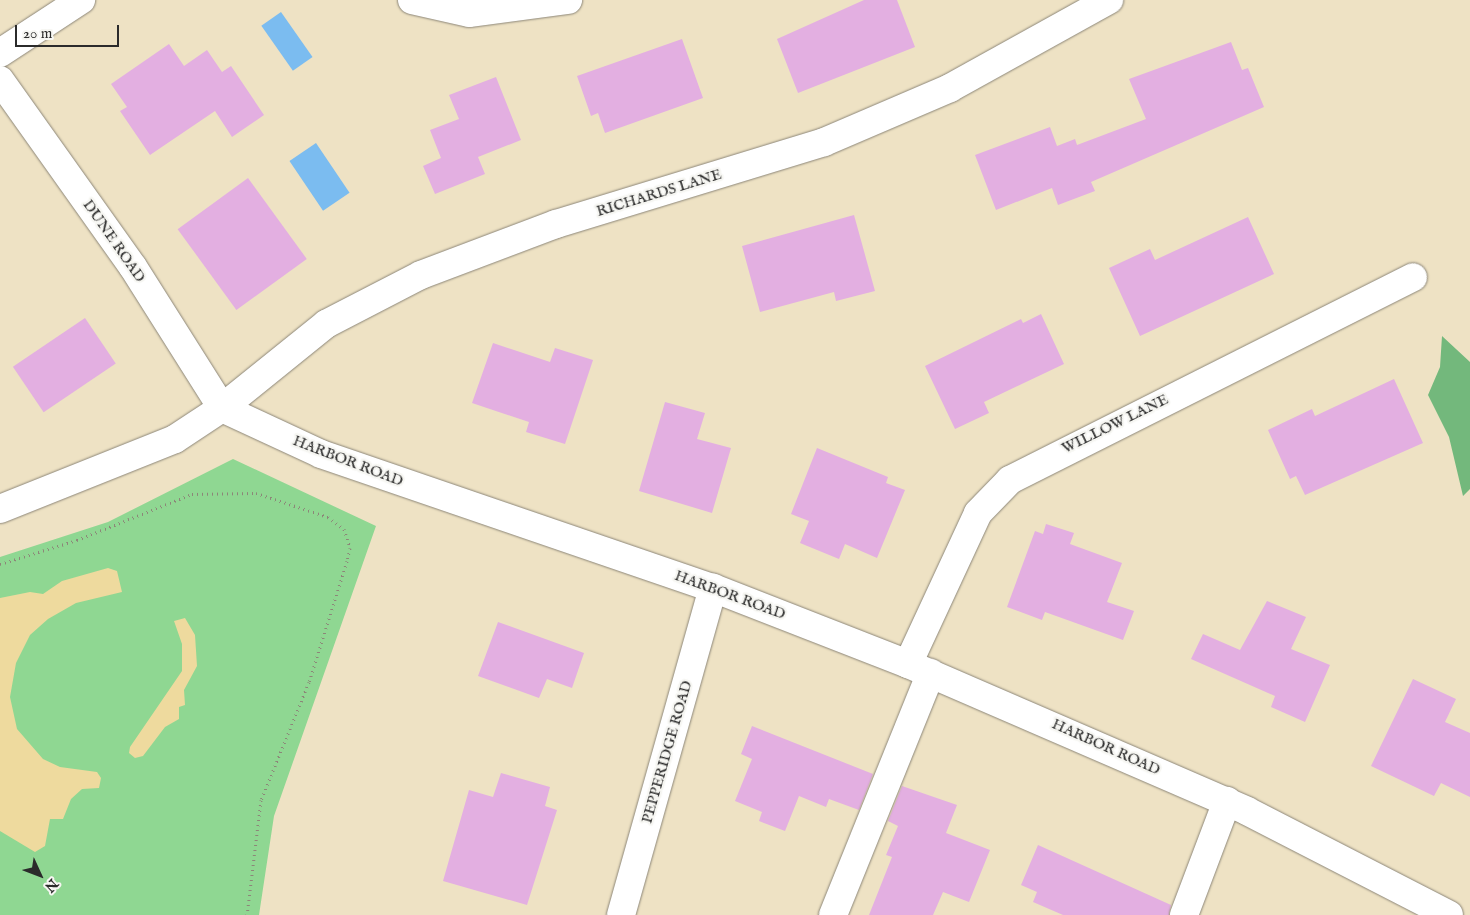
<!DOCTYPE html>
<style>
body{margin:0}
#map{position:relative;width:1470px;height:915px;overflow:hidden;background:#eee2c4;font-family:"IM FELL English",serif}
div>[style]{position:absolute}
.green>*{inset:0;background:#8fd792}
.forest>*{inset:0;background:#73b87c}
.sand>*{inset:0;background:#eeda9e}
.water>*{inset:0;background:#7bbcf0;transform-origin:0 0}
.building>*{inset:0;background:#e3afe1;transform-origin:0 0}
.path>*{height:3px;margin-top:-1.5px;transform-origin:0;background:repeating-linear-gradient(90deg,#8c8678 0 1px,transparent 0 5px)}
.roads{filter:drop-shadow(0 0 1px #8c8678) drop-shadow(0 0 1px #8c8678)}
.minor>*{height:28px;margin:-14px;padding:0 14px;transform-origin:14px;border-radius:14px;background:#fff}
span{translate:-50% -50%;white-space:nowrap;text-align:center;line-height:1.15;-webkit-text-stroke:4.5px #f6f6f2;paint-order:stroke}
.street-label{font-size:15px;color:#2b2b2b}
.north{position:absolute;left:15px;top:850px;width:50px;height:50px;-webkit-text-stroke:4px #f6f6f2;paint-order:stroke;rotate:133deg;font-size:14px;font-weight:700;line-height:20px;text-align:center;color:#2b2b2b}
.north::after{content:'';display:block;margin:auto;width:18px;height:22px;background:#2b2b2b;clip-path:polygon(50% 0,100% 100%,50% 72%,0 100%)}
.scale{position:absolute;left:15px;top:25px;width:104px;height:22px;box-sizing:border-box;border:2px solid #2b2b2b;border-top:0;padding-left:6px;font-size:15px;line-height:18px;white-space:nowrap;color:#2b2b2b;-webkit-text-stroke:4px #f6f6f2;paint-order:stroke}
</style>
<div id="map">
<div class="green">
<i style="clip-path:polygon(233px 459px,376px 526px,274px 816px,259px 915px,0 915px,0 557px,108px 522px)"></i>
</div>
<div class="forest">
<i style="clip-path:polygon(1442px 336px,1470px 362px,1470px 489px,1463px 496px,1449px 437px,1428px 395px,1440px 367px)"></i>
</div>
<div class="sand">
<i style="clip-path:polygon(108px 568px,117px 571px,122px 592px,76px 603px,48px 619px,30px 635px,16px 663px,10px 697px,17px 729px,43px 759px,60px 767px,97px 772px,101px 778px,99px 788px,82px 789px,71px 799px,63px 819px,50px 819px,45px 846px,35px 852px,0 831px,0 598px,30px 592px,43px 594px,62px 581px)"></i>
<i style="clip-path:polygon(185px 618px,195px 635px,197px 666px,184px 690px,185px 705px,179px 707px,179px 719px,165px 727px,143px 756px,135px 758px,129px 753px,130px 747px,182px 671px,182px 644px,174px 621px)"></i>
</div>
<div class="water">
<i style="left:281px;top:12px;width:55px;height:24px;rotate:55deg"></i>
<i style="left:316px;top:143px;width:60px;height:32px;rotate:56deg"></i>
</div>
<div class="building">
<i style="clip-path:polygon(864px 0,897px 0,915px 47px,798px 93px,777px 39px)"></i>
<i style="clip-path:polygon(682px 39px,703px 98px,605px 133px,598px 113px,591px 116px,577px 76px)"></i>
<i style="clip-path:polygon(1231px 42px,1242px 70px,1248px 68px,1264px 107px,1091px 182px,1095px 191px,1058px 205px,1052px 188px,996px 210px,975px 155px,1050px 127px,1057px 146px,1075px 139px,1077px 145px,1146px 119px,1129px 79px)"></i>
<i style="clip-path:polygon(169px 44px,184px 66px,207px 50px,222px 72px,231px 66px,264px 115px,232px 137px,215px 111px,150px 155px,120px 111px,127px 107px,111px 84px)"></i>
<i style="clip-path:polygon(496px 77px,521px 140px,478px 157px,485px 174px,435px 194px,423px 166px,441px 158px,430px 130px,459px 119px,449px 95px)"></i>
<i style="left:248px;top:178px;width:100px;height:87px;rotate:54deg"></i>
<i style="clip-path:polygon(854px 215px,875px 291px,836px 301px,834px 292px,760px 312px,742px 246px)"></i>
<i style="clip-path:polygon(1248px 217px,1274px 274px,1140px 336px,1109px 268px,1150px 249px,1155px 260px)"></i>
<i style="clip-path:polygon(1041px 314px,1064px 364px,984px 402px,989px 413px,955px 429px,925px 366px,1021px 319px,1023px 323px)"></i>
<i style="left:85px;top:318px;width:55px;height:87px;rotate:56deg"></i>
<i style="clip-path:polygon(493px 343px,550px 362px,555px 348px,593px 360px,565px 444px,526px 432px,529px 422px,472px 403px)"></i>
<i style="clip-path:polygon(1394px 379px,1423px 443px,1305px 495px,1296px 476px,1290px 479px,1268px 430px,1312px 409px,1315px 416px)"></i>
<i style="clip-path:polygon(665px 402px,705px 413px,697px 439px,731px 448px,712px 513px,639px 491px)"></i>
<i style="clip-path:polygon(817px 448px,888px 477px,886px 483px,905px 490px,877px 558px,845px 544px,839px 559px,800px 543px,809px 521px,791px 514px)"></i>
<i style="clip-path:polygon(1046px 524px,1074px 533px,1070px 544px,1122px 563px,1107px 602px,1134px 611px,1123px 640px,1045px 612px,1042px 620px,1007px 607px,1035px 531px,1043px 534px)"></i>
<i style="clip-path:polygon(1267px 601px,1306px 617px,1291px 649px,1330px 665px,1305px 722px,1271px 707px,1275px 696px,1191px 659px,1203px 634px,1240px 650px)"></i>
<i style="clip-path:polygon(498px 622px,584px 653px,572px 688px,547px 679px,539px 698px,478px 676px)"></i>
<i style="clip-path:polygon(1413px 679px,1456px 699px,1445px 722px,1470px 733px,1470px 797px,1441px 783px,1434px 796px,1371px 766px)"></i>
<i style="clip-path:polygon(752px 726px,873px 774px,859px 810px,829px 799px,826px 807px,799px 796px,785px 831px,759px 821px,762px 812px,735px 801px,752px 759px,741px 754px)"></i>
<i style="clip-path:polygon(501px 773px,550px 787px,545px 806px,557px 810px,527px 905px,443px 881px,469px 790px,493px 797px)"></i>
<i style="clip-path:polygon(902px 786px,957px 805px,946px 833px,990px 850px,969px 902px,943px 892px,933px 915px,869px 915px,892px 857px,886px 855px,898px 826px,888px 821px)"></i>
<i style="clip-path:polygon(1038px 845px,1171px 905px,1169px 915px,1063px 915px,1033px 902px,1037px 892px,1021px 885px)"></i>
</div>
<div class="path">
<i style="left:0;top:564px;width:81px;rotate:-17.3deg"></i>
<i style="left:77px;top:540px;width:124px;rotate:-21.8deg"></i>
<i style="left:192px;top:494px;width:64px;rotate:-0.9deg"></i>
<i style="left:256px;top:493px;width:76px;rotate:18.4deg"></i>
<i style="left:328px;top:517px;width:20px;rotate:37deg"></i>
<i style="left:344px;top:529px;width:20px;rotate:72deg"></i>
<i style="left:350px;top:548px;width:13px;rotate:103deg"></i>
<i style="left:347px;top:561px;width:127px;rotate:107.4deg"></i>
<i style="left:309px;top:682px;width:127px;rotate:112.1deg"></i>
<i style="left:261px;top:800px;width:116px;rotate:96.9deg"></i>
</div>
<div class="roads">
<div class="minor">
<i style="left:412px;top:0;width:58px;rotate:12.8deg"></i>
<i style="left:469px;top:13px;width:100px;rotate:-7.5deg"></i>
<i style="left:0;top:53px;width:97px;rotate:-33.2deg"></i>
<i style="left:0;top:80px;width:229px;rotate:54.6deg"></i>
<i style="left:133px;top:267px;width:167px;rotate:57.7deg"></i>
<i style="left:222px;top:408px;width:134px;rotate:-38.9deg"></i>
<i style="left:326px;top:324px;width:107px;rotate:-27.3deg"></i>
<i style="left:421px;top:275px;width:144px;rotate:-20.7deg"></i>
<i style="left:556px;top:224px;width:280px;rotate:-17deg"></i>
<i style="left:824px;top:142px;width:137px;rotate:-23.2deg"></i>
<i style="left:950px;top:88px;width:182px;rotate:-29deg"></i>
<i style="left:0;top:509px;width:188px;rotate:-21.8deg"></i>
<i style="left:175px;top:439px;width:56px;rotate:-33.4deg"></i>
<i style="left:222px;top:408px;width:109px;rotate:24.9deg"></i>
<i style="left:321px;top:454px;width:414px;rotate:18.9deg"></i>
<i style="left:713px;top:588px;width:209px;rotate:21.3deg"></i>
<i style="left:908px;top:664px;width:369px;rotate:23.4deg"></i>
<i style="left:1247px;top:811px;width:227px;rotate:27.2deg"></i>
<i style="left:908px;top:664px;width:166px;rotate:-65.1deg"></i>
<i style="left:978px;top:513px;width:46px;rotate:-45.9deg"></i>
<i style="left:1010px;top:480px;width:451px;rotate:-26.7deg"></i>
<i style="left:621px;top:915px;width:340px;rotate:-74.3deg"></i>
<i style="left:833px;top:915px;width:261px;rotate:-68deg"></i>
<i style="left:1184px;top:915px;width:122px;rotate:-69.3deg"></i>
</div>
</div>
<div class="street-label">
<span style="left:659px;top:193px;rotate:-17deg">RICHARDS LANE</span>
<span style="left:114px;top:241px;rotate:55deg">DUNE ROAD</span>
<span style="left:1115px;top:424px;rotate:-26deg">WILLOW LANE</span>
<span style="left:348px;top:461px;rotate:21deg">HARBOR ROAD</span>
<span style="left:730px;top:595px;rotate:20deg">HARBOR ROAD</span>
<span style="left:1106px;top:747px;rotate:24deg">HARBOR ROAD</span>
<span style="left:667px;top:752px;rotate:-74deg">PEPPERIDGE ROAD</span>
</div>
<div class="north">N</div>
<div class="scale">20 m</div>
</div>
